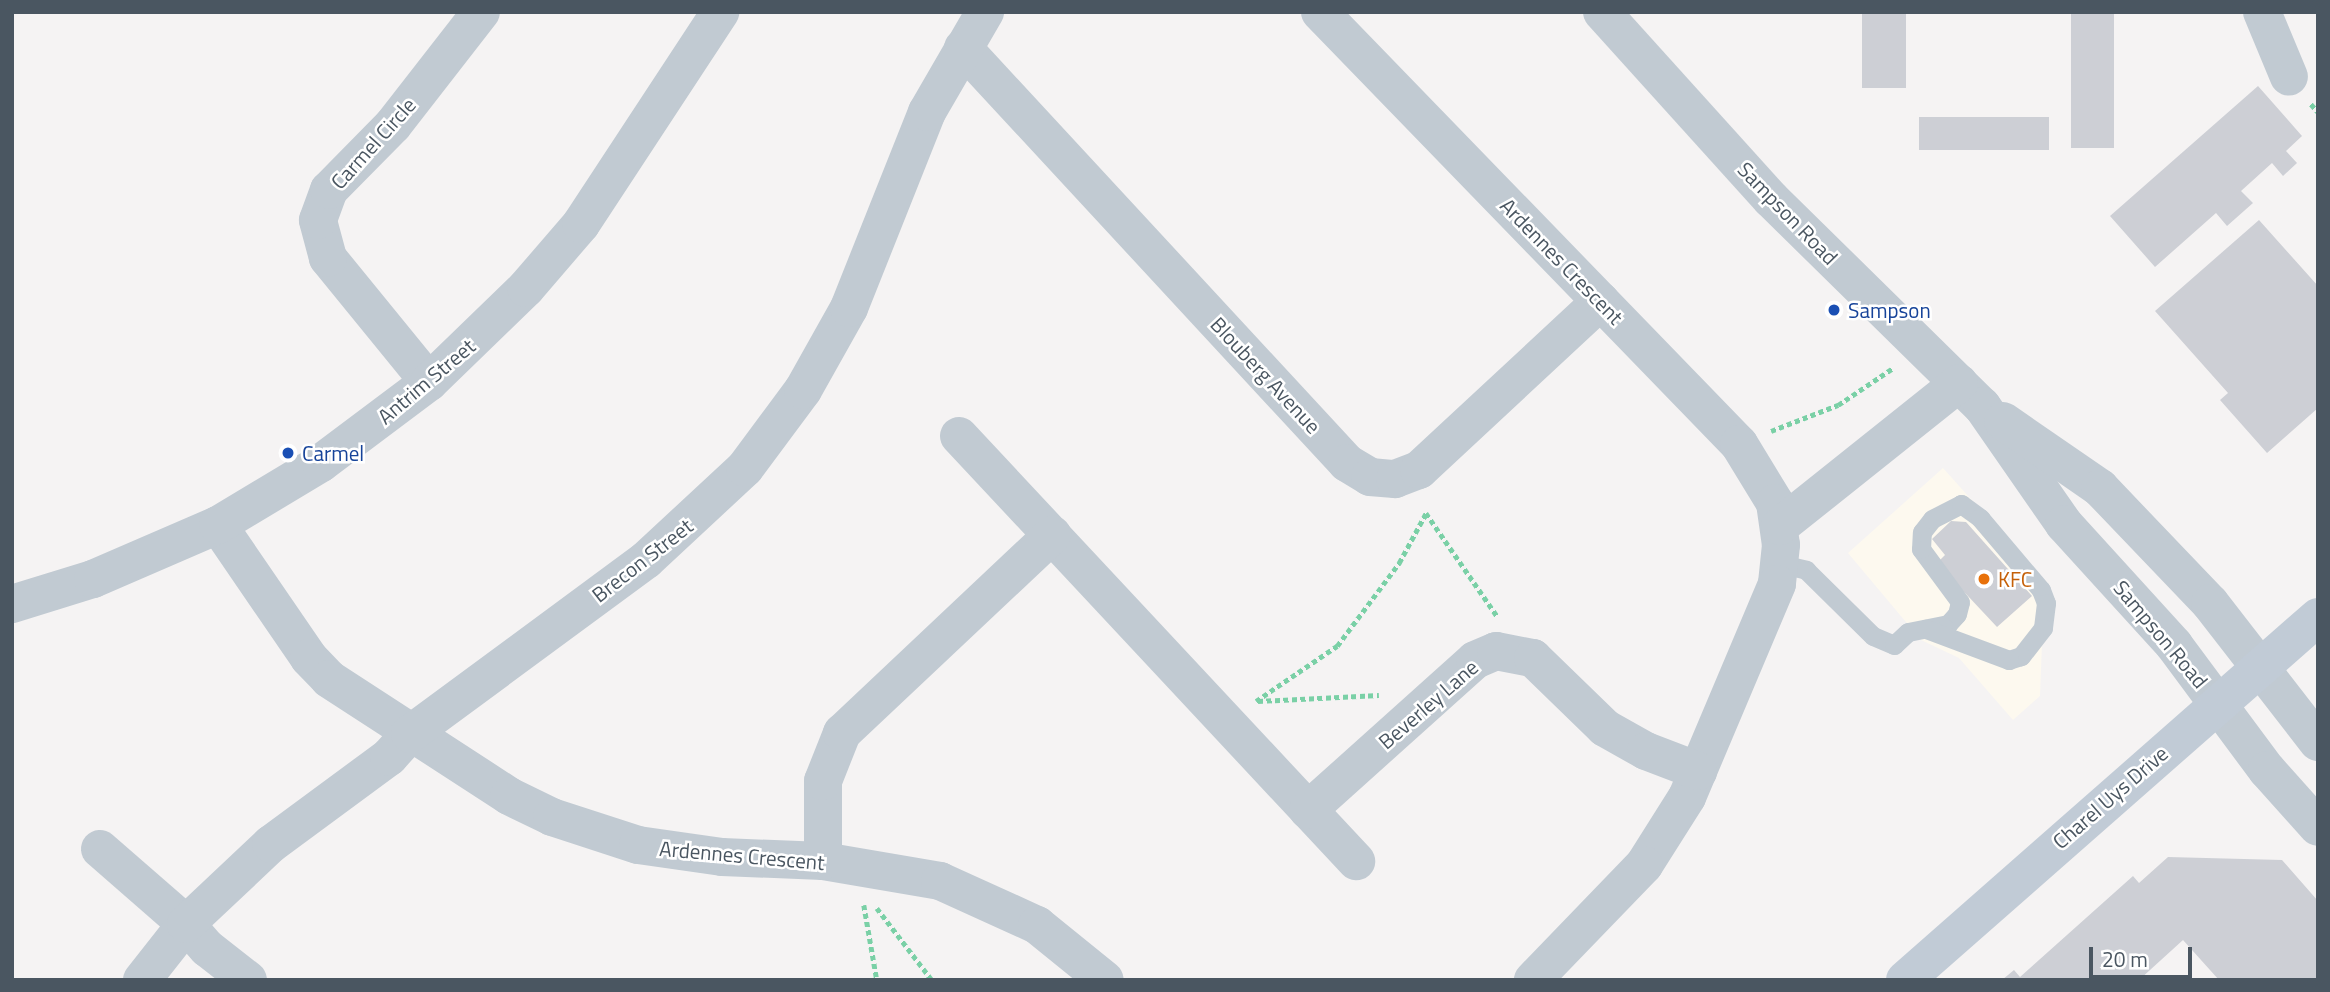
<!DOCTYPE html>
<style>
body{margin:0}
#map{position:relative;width:2330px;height:992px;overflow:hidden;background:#f5f3f3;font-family:"Titillium Web",sans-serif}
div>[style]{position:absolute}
.commercial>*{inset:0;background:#fdf9ef}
.building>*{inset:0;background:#cdcfd5;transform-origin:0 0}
.path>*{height:4.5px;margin-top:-2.25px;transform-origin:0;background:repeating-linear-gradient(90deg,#7ad0a6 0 5px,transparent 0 8.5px)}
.lane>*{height:19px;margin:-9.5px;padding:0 9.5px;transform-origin:9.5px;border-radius:9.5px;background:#c1cad2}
.street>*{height:38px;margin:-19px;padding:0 19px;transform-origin:19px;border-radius:19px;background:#c1cad2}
.secondary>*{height:38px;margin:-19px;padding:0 19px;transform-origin:19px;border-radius:19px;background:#c1cbd6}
.dots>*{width:19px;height:19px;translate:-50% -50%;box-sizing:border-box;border:4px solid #fff;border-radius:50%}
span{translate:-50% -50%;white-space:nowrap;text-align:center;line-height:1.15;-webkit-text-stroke:5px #fff;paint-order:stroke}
.street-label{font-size:21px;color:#4a5661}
.transit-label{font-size:21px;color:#164399}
.left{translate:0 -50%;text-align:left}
.food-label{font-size:21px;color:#c56008}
.frame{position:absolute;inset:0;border:14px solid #4a5661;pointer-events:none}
.scale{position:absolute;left:2089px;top:947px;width:103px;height:32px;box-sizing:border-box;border:4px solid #4a5661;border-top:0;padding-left:9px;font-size:21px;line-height:24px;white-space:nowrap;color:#4a5661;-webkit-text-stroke:5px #fff;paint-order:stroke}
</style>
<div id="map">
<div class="commercial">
<i style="clip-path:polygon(1943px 468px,2039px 575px,2044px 589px,2040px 696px,2013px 720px,1959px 658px,1921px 640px,1848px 553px)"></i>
</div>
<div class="building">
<i style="left:1862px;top:12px;width:44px;height:76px"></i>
<i style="left:2071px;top:12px;width:43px;height:136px"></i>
<i style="clip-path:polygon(2258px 86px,2302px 136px,2286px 151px,2297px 163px,2283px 176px,2272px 163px,2241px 191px,2253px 203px,2227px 226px,2216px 213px,2155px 267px,2110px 216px)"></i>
<i style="left:2049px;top:117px;width:33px;height:130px;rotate:90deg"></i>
<i style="clip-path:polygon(2259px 220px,2318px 286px,2318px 408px,2267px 453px,2220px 400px,2228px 393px,2155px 311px)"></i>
<i style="clip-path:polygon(1951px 521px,1966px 522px,2032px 596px,1997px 627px,1937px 563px,1945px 555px,1932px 539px)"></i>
<i style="clip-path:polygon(2168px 857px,2282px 860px,2318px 901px,2318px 980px,2219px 980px,2183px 940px,2139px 980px,2002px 980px,2014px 970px,2020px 977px,2133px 876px,2139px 883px)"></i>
</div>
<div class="path">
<i style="left:2311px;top:104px;width:11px;rotate:49deg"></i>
<i style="left:1771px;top:431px;width:72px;rotate:-21.2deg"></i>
<i style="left:1838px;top:405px;width:66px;rotate:-33.9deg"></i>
<i style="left:1426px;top:513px;width:125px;rotate:55.4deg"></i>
<i style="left:1256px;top:701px;width:98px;rotate:-34.2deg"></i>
<i style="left:1337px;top:646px;width:104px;rotate:-53.2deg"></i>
<i style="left:1399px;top:563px;width:57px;rotate:-61.6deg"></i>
<i style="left:1258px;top:701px;width:121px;rotate:-2.8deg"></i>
<i style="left:864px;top:905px;width:76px;rotate:80.2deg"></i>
<i style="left:877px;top:908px;width:91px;rotate:52.6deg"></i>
</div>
<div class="lane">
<i style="left:1781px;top:564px;width:26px;rotate:13deg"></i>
<i style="left:1806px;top:570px;width:94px;rotate:44.6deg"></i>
<i style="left:1873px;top:636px;width:23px;rotate:23deg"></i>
<i style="left:1894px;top:645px;width:19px;rotate:-43deg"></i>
<i style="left:1908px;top:632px;width:41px;rotate:-11.3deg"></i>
<i style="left:1948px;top:624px;width:13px;rotate:-48deg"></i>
<i style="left:1957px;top:614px;width:12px;rotate:-76deg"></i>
<i style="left:1960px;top:602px;width:66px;rotate:-126.3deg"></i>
<i style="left:1921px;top:549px;width:17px;rotate:-87deg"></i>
<i style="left:1922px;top:532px;width:16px;rotate:-52deg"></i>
<i style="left:1932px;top:519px;width:33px;rotate:-27deg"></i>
<i style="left:1961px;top:504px;width:24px;rotate:36deg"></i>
<i style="left:1980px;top:518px;width:94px;rotate:49.7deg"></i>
<i style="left:2041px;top:590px;width:14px;rotate:69deg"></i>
<i style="left:2046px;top:603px;width:25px;rotate:97deg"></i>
<i style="left:2043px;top:628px;width:36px;rotate:128deg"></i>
<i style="left:2021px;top:656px;width:13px;rotate:162deg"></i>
<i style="left:2009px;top:660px;width:89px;rotate:-159.5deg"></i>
</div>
<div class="street">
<i style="left:1320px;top:12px;width:602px;rotate:45.88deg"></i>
<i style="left:1739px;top:444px;width:69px;rotate:58.6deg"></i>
<i style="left:1775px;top:503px;width:42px;rotate:81.9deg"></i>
<i style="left:1781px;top:545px;width:39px;rotate:96deg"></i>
<i style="left:1777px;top:584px;width:231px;rotate:112.9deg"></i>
<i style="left:1687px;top:797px;width:80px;rotate:122.3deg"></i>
<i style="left:1644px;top:865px;width:160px;rotate:134deg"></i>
<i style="left:1602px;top:12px;width:252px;rotate:47.9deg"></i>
<i style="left:1771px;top:199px;width:296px;rotate:44.5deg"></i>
<i style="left:1982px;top:406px;width:144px;rotate:55.2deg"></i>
<i style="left:2064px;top:524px;width:164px;rotate:47.7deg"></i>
<i style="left:2174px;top:645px;width:156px;rotate:53.4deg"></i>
<i style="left:2267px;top:770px;width:76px;rotate:48.2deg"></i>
<i style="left:2262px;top:12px;width:70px;rotate:67.4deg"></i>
<i style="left:963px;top:48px;width:565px;rotate:47.22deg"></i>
<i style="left:1347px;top:463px;width:27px;rotate:31deg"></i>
<i style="left:1370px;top:477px;width:25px;rotate:5deg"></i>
<i style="left:1395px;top:479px;width:26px;rotate:-21deg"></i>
<i style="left:1419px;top:470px;width:248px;rotate:-42.9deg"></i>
<i style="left:429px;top:382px;width:160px;rotate:-129.2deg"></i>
<i style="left:328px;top:258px;width:39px;rotate:-105deg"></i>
<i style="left:318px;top:220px;width:32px;rotate:-70deg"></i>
<i style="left:329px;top:190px;width:91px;rotate:-45.4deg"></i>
<i style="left:393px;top:125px;width:143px;rotate:-52.1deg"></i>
<i style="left:2003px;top:421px;width:118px;rotate:34.6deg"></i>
<i style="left:2100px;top:488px;width:159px;rotate:46.3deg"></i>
<i style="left:2210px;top:603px;width:176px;rotate:52.2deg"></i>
<i style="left:959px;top:436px;width:582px;rotate:46.95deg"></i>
<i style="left:218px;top:525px;width:161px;rotate:55.6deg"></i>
<i style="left:309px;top:658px;width:29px;rotate:46deg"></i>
<i style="left:329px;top:679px;width:215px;rotate:33deg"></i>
<i style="left:509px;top:796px;width:48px;rotate:26deg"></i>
<i style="left:552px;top:817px;width:90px;rotate:18deg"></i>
<i style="left:638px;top:845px;width:85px;rotate:8.1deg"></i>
<i style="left:722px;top:857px;width:101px;rotate:2.3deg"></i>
<i style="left:823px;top:861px;width:119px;rotate:9.7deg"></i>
<i style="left:940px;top:881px;width:107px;rotate:24.4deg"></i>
<i style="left:1037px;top:925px;width:87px;rotate:39deg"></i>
<i style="left:1780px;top:526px;width:229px;rotate:-38.6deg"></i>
<i style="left:12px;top:604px;width:85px;rotate:-17.2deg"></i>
<i style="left:93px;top:579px;width:136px;rotate:-23.4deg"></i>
<i style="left:218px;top:525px;width:120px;rotate:-31deg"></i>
<i style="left:321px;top:463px;width:135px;rotate:-36.9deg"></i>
<i style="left:429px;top:382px;width:135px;rotate:-44.1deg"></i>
<i style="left:526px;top:288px;width:84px;rotate:-49.3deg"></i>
<i style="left:581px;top:224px;width:254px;rotate:-56.7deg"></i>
<i style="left:1308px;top:810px;width:224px;rotate:-41.9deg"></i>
<i style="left:1475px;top:660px;width:23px;rotate:-23deg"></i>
<i style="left:1496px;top:651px;width:38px;rotate:11deg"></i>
<i style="left:1533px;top:658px;width:100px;rotate:44.2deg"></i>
<i style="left:1605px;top:728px;width:47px;rotate:29.3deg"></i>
<i style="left:1646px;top:751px;width:56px;rotate:21deg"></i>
<i style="left:100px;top:849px;width:114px;rotate:41.1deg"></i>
<i style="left:186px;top:924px;width:32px;rotate:49deg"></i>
<i style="left:207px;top:948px;width:52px;rotate:38deg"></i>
<i style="left:823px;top:861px;width:80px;rotate:-90deg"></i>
<i style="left:823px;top:781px;width:52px;rotate:-68.4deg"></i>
<i style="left:842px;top:733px;width:289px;rotate:-43.3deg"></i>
<i style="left:142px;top:980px;width:71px;rotate:-51.8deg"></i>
<i style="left:186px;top:924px;width:117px;rotate:-43.3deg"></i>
<i style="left:271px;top:844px;width:147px;rotate:-36.4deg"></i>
<i style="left:389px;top:757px;width:31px;rotate:-48deg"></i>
<i style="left:410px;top:734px;width:293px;rotate:-36.4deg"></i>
<i style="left:646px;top:560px;width:135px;rotate:-42.9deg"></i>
<i style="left:745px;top:468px;width:97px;rotate:-53.4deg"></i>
<i style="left:803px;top:390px;width:94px;rotate:-60.7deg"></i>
<i style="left:849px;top:308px;width:211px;rotate:-68.3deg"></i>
<i style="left:927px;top:112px;width:116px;rotate:-59.9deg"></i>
</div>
<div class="secondary">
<i style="left:1905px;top:980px;width:550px;rotate:-41.31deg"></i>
</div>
<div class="dots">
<i style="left:1834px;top:310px;background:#1a4fb4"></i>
<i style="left:288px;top:453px;background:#1a4fb4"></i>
<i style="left:1984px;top:579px;background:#e8710a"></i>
</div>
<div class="street-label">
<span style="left:373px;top:143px;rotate:-48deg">Carmel Circle</span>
<span style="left:1788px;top:213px;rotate:46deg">Sampson Road</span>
<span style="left:1562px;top:261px;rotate:46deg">Ardennes Crescent</span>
<span style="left:1266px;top:375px;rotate:47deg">Blouberg Avenue</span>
<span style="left:426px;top:381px;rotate:-40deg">Antrim Street</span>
<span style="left:642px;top:560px;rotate:-38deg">Brecon Street</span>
<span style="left:2161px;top:634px;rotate:50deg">Sampson Road</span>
<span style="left:1428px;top:704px;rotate:-41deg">Beverley Lane</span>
<span style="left:2110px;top:797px;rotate:-41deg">Charel Uys Drive</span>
<span style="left:742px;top:855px;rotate:5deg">Ardennes Crescent</span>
</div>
<div class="transit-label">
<span class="left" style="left:1848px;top:310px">Sampson</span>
<span class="left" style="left:302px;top:453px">Carmel</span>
</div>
<div class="food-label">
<span class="left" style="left:1998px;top:579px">KFC</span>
</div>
<div class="frame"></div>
<div class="scale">20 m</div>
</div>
